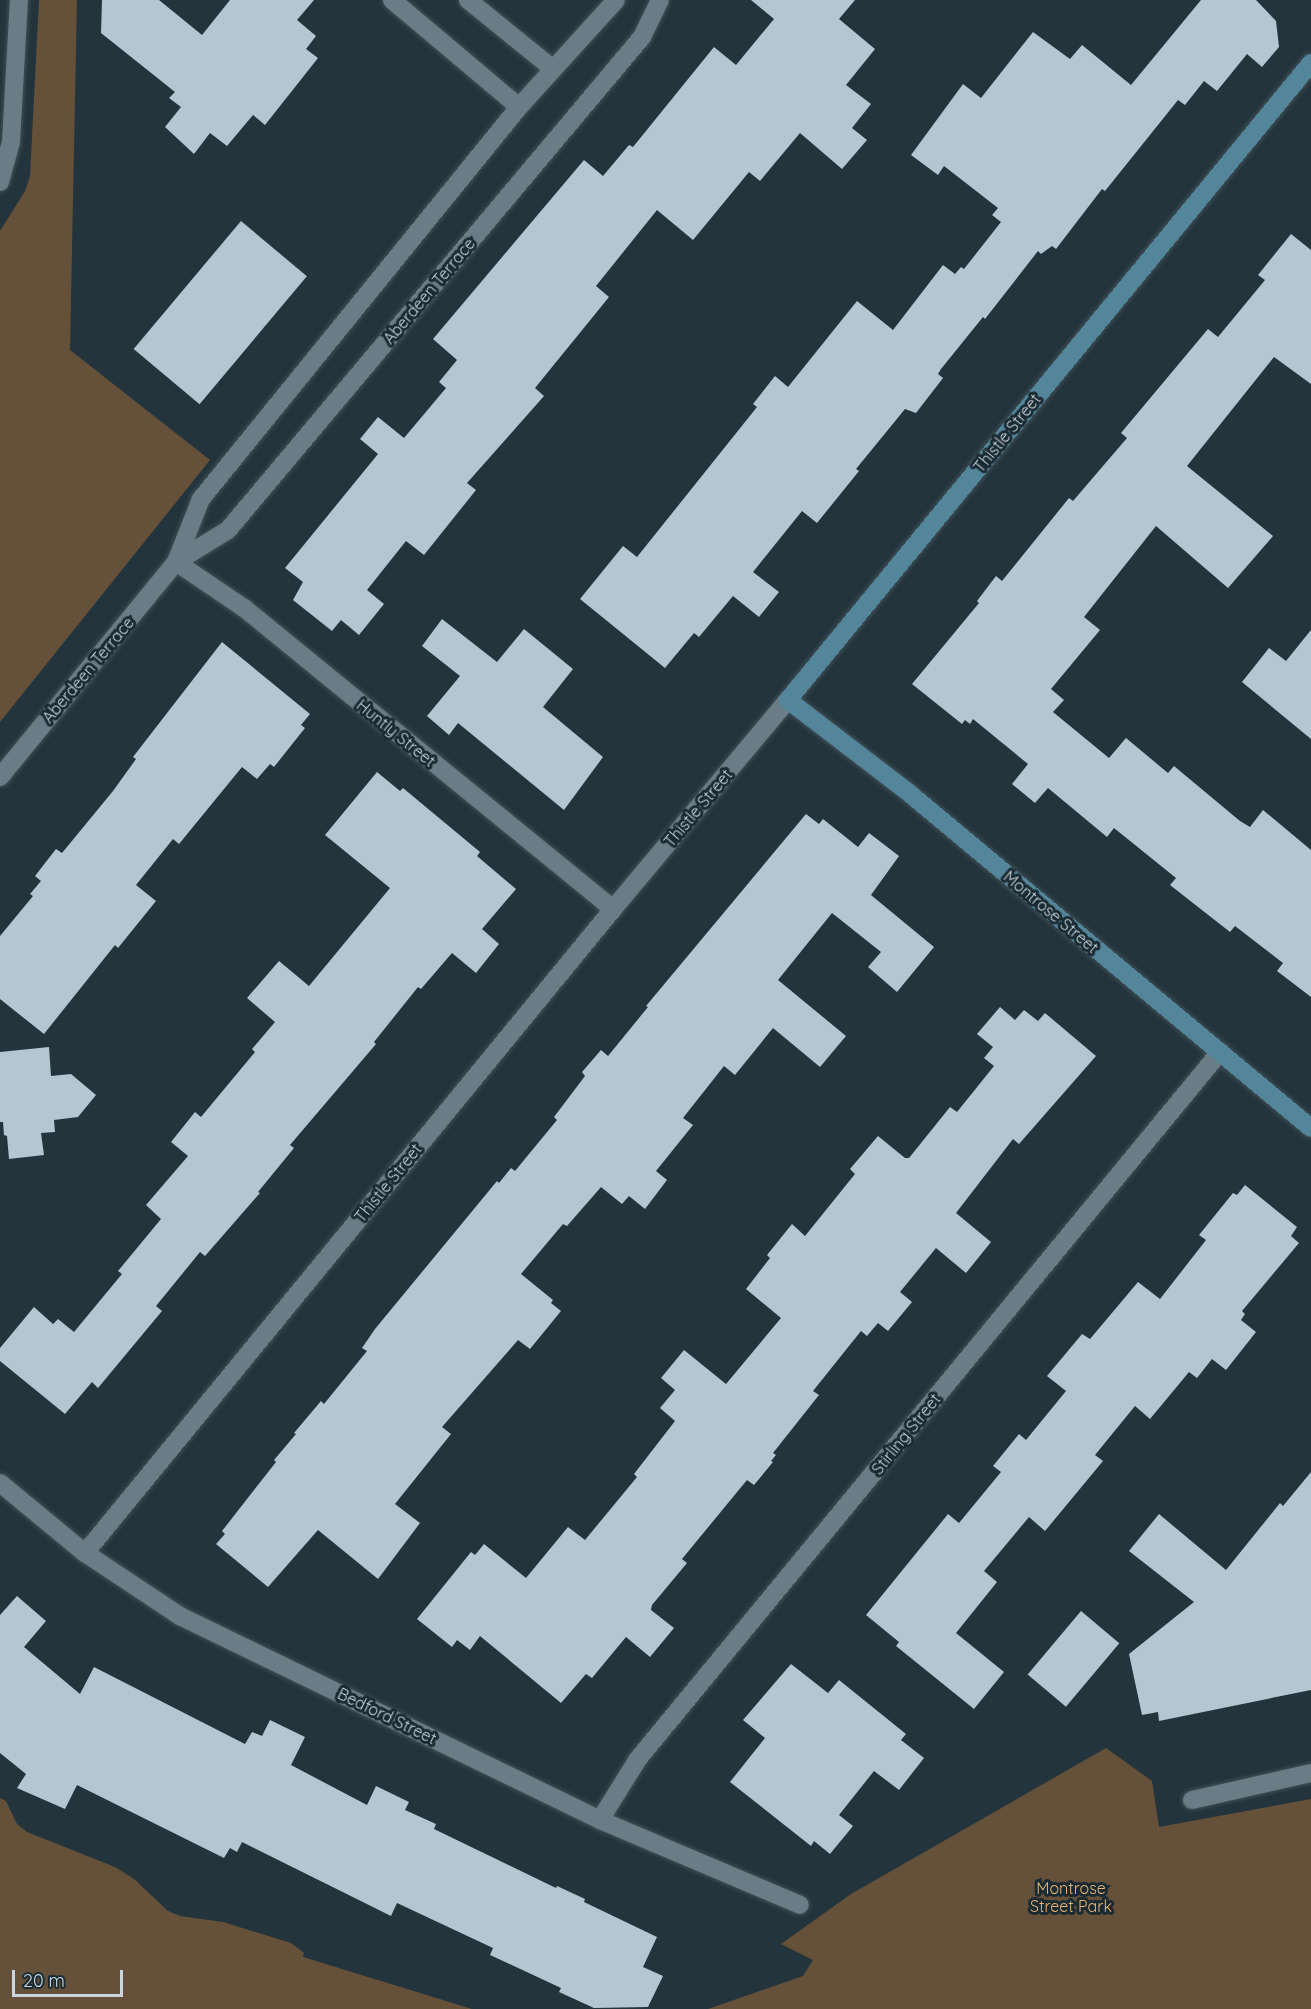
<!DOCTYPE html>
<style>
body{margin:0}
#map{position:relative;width:1311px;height:2009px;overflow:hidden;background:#23343d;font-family:Quicksand,sans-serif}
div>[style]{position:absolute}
.green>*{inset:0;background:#655139}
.building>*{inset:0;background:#b2c7d2;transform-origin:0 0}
.roads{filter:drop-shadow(0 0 2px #415057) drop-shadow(0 0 2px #415057)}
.street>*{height:18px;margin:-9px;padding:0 9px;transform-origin:9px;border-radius:9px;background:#6a7d87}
.secondary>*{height:18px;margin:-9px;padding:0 9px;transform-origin:9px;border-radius:9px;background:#53859b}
span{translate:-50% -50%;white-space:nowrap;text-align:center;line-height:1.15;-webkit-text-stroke:6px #192a33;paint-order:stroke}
.street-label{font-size:16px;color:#cbd5db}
.park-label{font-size:16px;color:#eab370}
.scale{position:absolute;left:12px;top:1970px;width:111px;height:27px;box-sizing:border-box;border:3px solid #cbd5db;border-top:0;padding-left:8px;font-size:18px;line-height:21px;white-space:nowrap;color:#cbd5db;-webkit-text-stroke:4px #192a33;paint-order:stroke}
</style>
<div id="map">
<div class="green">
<i style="clip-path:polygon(39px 0,77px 0,70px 350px,210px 460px,0 722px,0 231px,25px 191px,30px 176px)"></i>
<i style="clip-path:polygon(1106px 1748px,1152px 1781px,1159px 1827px,1311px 1799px,1311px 2009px,708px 2009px,803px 1976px,813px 1960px,781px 1944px,851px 1894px)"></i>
<i style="clip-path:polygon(0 1798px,6px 1801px,17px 1824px,27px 1832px,115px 1867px,134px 1879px,168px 1911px,180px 1916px,223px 1922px,291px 1943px,304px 1953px,303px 1957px,472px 2009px,0 2009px)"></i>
</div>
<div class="building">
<i style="clip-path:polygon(102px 0,159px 0,202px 35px,230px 0,314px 0,297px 20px,316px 36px,306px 49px,318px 58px,265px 125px,253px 115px,227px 146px,210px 133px,194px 154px,165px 127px,181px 107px,169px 98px,175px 92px,101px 33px)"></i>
<i style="clip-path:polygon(751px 0,855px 0,839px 19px,875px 49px,846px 85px,871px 104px,852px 128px,867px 140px,842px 169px,800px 133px,760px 181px,749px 172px,693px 240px,657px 210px,596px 286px,609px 297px,535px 388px,544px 396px,467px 483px,476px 490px,424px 555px,406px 541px,367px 590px,384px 604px,359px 635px,341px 620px,332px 631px,293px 600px,303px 582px,285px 568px,378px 454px,360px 439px,378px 417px,404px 438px,446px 388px,439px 382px,457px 360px,433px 339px,584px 160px,603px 176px,629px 145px,633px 147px,714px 47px,736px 65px,774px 19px)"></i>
<i style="clip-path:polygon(1201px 0,1256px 0,1276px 21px,1279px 47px,1262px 67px,1247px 54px,1217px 91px,1204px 81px,1185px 105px,1178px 100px,1105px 191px,1102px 189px,1056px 249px,1052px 246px,1041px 254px,1038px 251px,985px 319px,983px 317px,941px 369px,938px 374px,943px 378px,916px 413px,905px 409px,856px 469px,859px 471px,817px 523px,802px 511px,753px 572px,779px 592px,759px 617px,733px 596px,699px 637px,694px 633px,665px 668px,580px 599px,623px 546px,637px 557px,757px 407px,753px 404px,775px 376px,788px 387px,857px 301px,893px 330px,943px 265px,955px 274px,961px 267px,964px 269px,1001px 222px,992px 215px,998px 208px,944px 166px,938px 175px,911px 155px,963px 84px,981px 98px,1033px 32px,1070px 59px,1082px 45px,1131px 85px)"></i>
<i style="left:241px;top:221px;width:86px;height:167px;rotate:40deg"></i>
<i style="clip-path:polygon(1291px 234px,1311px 250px,1311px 384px,1274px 357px,1187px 466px,1273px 536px,1228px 588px,1156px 526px,1084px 617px,1100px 630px,1051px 689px,1064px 700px,1053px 712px,1109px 758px,1126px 738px,1168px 773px,1174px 766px,1240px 821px,1250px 827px,1263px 810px,1311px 850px,1311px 997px,1277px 971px,1283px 963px,1235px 926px,1230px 932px,1170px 885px,1176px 878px,1114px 828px,1107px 837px,1048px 788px,1035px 803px,1012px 784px,1028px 764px,973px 719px,970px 724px,965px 720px,962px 724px,912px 684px,979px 603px,977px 601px,996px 576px,1002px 581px,1069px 498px,1073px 501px,1127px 438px,1121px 433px,1208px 329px,1218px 337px,1265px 280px,1258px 275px)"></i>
<i style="clip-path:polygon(442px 619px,497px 662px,524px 629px,573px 669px,543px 707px,603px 757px,564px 810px,458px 723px,449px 735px,427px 716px,460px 676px,422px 646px)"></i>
<i style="clip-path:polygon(1311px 630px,1311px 739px,1242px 682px,1269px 648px,1286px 661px)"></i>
<i style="clip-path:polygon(222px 642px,310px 714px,301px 725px,305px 728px,274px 767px,270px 764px,257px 779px,242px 767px,179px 844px,173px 839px,136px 885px,156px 901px,118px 948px,115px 945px,44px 1034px,0 999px,0 936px,33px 896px,30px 894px,41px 881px,35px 876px,56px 849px,62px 853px,113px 791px,136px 759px,133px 757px)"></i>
<i style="clip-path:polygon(377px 772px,400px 791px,403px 788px,480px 852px,477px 856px,516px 889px,482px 929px,499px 944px,476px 973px,452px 953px,421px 989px,418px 987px,374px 1042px,376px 1044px,290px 1145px,294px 1148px,258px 1192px,260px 1193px,205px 1256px,200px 1252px,156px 1306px,162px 1311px,98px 1388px,92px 1382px,65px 1414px,0 1361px,0 1348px,34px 1307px,53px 1324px,58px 1319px,74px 1332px,122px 1274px,118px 1271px,161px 1219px,146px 1205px,188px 1156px,171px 1142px,195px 1112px,201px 1117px,255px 1052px,252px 1049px,275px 1022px,247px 998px,279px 961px,309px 986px,390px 888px,325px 835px)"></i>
<i style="clip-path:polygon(806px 814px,819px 824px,823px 819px,858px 847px,869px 833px,899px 856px,871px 895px,934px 947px,897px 992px,868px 967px,881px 952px,832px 913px,778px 980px,846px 1036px,820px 1067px,773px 1028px,735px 1075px,724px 1066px,683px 1118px,693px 1125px,656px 1171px,667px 1180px,645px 1209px,629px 1196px,622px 1204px,601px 1187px,567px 1226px,563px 1224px,521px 1274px,553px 1300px,551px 1303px,561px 1311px,530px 1349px,518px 1340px,442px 1427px,451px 1434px,395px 1504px,420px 1523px,378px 1579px,318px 1530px,268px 1587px,216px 1544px,225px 1534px,222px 1531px,276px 1462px,274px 1460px,296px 1434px,294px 1433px,321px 1401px,324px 1404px,367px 1351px,362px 1348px,375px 1329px,497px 1181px,499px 1183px,511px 1168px,515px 1171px,557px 1120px,554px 1117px,585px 1076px,582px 1072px,601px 1050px,608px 1056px,648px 1007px,646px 1006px)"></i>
<i style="clip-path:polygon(1000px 1007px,1015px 1020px,1024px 1010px,1038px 1021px,1045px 1013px,1096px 1056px,1019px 1144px,1013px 1139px,956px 1213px,991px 1242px,966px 1273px,936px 1248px,900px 1292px,912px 1302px,888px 1331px,878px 1323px,867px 1336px,861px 1331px,813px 1391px,819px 1395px,773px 1453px,776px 1455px,771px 1461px,773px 1462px,754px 1485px,747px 1480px,682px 1559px,687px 1563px,652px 1605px,651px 1610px,674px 1628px,650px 1657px,626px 1637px,592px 1678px,586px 1674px,561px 1703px,480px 1636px,470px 1650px,457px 1640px,452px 1647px,417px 1619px,471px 1552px,475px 1555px,484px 1544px,526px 1578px,568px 1527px,585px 1540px,637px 1477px,634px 1474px,675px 1421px,660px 1408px,675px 1390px,661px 1378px,684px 1350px,726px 1384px,781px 1318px,746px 1289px,770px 1258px,767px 1255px,792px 1224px,805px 1236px,855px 1174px,850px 1169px,878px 1136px,905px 1158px,909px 1158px,950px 1107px,957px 1112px,994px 1066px,984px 1058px,993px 1047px,977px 1034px)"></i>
<i style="clip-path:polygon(49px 1047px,51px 1076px,71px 1074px,96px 1095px,78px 1117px,54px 1120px,55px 1132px,41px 1133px,44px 1155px,9px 1159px,7px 1136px,4px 1135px,3px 1122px,0 1122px,0 1052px)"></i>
<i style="clip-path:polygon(1245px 1185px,1297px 1227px,1291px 1236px,1299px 1243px,1242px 1311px,1245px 1314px,1241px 1320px,1256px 1332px,1226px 1370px,1212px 1359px,1197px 1378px,1189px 1372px,1150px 1419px,1135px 1406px,1095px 1455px,1103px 1461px,1045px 1531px,1029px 1517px,984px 1571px,997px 1582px,956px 1633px,1004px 1672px,974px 1709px,896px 1646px,899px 1642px,866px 1615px,948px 1514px,959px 1523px,1001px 1472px,993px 1466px,1019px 1434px,1026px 1440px,1066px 1391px,1047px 1376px,1082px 1334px,1090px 1339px,1138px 1282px,1160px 1299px,1206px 1240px,1199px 1235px,1233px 1193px,1237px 1195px)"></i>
<i style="clip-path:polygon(1311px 1472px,1311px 1690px,1159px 1721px,1158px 1712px,1142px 1715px,1129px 1654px,1194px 1602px,1129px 1551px,1159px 1514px,1226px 1570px,1280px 1503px,1283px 1506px)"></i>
<i style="clip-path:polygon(17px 1596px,46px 1621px,24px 1647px,80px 1694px,94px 1667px,245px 1744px,252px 1732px,262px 1736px,270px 1720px,305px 1737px,291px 1765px,367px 1805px,376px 1786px,409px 1802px,405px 1810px,436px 1824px,434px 1829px,556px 1888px,557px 1886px,585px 1899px,584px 1902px,657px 1937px,643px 1967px,663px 1976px,648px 2007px,594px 2008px,559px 1992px,561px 1988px,490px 1955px,493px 1948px,397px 1903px,391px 1916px,242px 1842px,237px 1852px,230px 1848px,224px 1858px,77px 1785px,65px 1809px,17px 1788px,26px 1774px,0 1753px,0 1615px)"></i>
<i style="left:1081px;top:1611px;width:50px;height:83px;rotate:40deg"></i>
<i style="clip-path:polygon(791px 1664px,828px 1693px,839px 1680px,906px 1734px,901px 1740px,924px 1758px,899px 1790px,874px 1771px,839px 1815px,853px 1826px,830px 1854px,814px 1841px,811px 1846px,730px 1782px,765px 1738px,743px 1720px)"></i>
</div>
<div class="roads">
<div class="street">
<i style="left:392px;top:0;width:166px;rotate:40.1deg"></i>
<i style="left:468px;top:0;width:108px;rotate:39deg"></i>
<i style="left:0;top:182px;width:41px;rotate:-74.6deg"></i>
<i style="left:11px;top:142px;width:142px;rotate:-86.8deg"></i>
<i style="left:176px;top:562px;width:61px;rotate:-31.6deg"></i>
<i style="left:228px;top:530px;width:644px;rotate:-49.98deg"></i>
<i style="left:642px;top:37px;width:41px;rotate:-64.1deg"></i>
<i style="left:176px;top:562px;width:82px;rotate:34.1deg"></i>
<i style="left:244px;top:608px;width:476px;rotate:39.2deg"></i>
<i style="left:0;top:777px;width:278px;rotate:-50.7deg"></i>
<i style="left:176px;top:562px;width:68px;rotate:-68.4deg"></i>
<i style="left:201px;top:499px;width:505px;rotate:-50.95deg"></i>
<i style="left:519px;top:107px;width:144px;rotate:-47.8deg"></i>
<i style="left:0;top:1483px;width:110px;rotate:39.5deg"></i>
<i style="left:85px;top:1553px;width:114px;rotate:33.6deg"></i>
<i style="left:180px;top:1616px;width:467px;rotate:25.9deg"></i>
<i style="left:600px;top:1820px;width:217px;rotate:23deg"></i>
<i style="left:85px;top:1553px;width:833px;rotate:-50.65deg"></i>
<i style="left:613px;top:909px;width:273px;rotate:-50.1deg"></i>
<i style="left:1192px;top:1800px;width:122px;rotate:-12.8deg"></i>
<i style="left:600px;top:1820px;width:72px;rotate:-58.1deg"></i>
<i style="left:638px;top:1759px;width:916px;rotate:-50.54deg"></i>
</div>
<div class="secondary">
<i style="left:1311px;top:63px;width:824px;rotate:129.39deg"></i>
<i style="left:788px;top:700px;width:153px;rotate:37.5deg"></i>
<i style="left:909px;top:793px;width:523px;rotate:39.81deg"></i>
</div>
</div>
<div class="street-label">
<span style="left:429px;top:291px;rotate:-50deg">Aberdeen Terrace</span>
<span style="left:1007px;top:433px;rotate:-51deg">Thistle Street</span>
<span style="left:88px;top:670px;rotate:-50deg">Aberdeen Terrace</span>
<span style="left:396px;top:733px;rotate:39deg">Huntly Street</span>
<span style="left:698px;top:808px;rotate:-50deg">Thistle Street</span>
<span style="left:1051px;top:912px;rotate:40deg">Montrose Street</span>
<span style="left:388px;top:1183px;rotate:-51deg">Thistle Street</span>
<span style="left:906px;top:1434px;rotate:-51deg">Stirling Street</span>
<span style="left:387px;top:1716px;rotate:26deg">Bedford Street</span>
</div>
<div class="park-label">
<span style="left:1071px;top:1897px">Montrose<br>Street Park</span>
</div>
<div class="scale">20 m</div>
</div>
